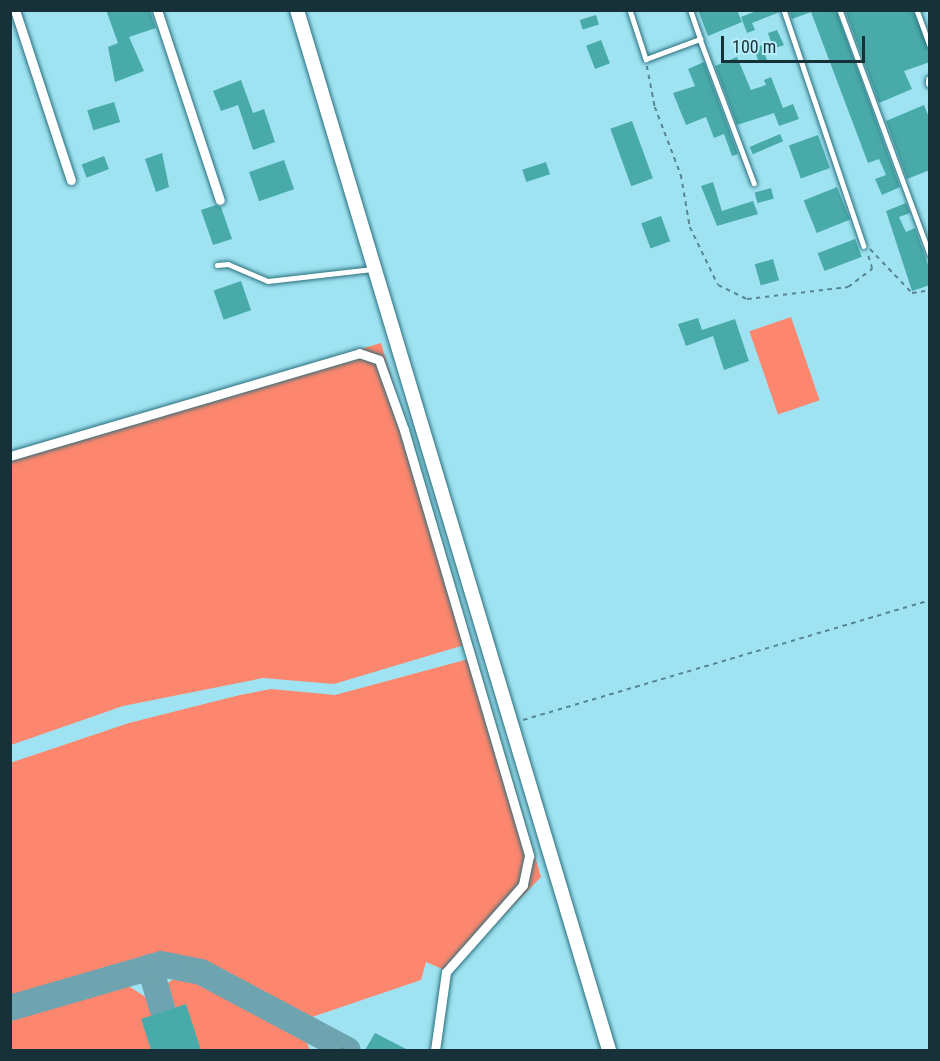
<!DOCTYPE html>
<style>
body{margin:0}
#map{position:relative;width:940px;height:1061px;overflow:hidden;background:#9fe3f2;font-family:"Roboto Condensed",sans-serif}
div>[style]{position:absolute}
.green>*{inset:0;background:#fc876e;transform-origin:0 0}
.taxiway>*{height:26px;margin:-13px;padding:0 13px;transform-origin:13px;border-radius:13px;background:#6ea4af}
.building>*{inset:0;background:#49aba9;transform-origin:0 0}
.path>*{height:1.5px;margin-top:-0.75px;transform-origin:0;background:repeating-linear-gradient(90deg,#578691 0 4.5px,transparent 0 9px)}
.roads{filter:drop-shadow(0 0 2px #296e7c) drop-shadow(0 0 2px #296e7c)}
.lane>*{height:4.5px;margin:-2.25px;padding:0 2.25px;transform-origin:2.25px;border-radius:2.25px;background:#fff}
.street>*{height:9px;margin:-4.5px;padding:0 4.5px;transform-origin:4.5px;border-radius:4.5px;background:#fff}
.secondary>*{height:14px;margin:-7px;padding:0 7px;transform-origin:7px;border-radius:7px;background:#fff}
span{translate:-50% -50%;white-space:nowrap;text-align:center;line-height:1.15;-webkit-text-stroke:4.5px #b8eefa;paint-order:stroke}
.frame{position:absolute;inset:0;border:12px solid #163238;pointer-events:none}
.scale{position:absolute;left:721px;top:36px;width:144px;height:27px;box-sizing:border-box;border:3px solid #163238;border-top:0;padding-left:8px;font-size:18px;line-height:21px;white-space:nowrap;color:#163238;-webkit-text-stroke:4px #b8eefa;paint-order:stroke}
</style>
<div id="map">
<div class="green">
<i style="left:791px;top:317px;width:88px;height:44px;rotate:71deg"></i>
<i style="clip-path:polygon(381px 343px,471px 643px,334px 684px,263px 678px,123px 706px,11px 745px,11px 452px)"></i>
<i style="clip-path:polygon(476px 657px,541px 877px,449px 972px,426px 962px,421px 980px,309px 1018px,206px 965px,171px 953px,11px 1000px,10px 763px,129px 723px,240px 695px,271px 689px,335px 695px)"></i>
<i style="clip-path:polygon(179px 975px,197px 980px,304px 1037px,310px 1050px,11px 1050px,11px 1020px,127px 985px,150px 1000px,156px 1018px,174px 1012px,168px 983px)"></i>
</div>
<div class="taxiway">
<i style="left:150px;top:967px;width:43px;rotate:73.7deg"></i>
<i style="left:10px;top:1008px;width:157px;rotate:-16.2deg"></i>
<i style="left:161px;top:964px;width:41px;rotate:11.3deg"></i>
<i style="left:201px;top:972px;width:166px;rotate:28deg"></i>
</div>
<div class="building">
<i style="clip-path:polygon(106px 10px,150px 10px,156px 28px,129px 37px,144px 71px,115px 82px,108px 47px,118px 43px)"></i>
<i style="clip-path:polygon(698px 10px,737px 10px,742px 22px,708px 36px)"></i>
<i style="clip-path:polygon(759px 10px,780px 12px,752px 23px,755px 30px,747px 33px,741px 17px)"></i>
<i style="clip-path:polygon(789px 10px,836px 10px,900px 187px,882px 195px,875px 179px,886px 175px,879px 159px,868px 163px,811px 12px,792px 19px)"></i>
<i style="clip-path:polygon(845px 10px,913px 10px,930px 49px,930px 62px,904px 71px,912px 89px,879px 103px)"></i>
<i style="left:596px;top:15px;width:10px;height:17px;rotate:73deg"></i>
<i style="clip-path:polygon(777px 30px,784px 45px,764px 52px,767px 60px,759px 63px,754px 48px,771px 42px,768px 33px)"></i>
<i style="left:601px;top:40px;width:25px;height:16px;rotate:69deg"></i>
<i style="clip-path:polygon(737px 57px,751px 90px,766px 85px,764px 80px,771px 77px,783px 108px,793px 104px,799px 119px,779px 126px,774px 113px,737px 125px,715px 66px)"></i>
<i style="clip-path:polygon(704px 62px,738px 154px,732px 156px,724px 134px,714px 138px,706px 117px,686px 125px,673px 93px,695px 86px,688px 69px)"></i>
<i style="clip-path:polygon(241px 80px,253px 113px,264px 109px,275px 142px,253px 150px,238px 105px,221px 111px,213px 91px)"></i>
<i style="left:114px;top:102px;width:21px;height:28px;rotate:73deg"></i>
<i style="clip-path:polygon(924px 105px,930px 120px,930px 170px,907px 179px,886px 121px)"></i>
<i style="left:632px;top:121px;width:61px;height:23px;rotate:70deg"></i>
<i style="left:780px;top:134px;width:8px;height:33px;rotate:67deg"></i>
<i style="left:818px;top:135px;width:35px;height:31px;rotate:70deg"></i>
<i style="clip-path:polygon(162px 153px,169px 187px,156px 192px,145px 159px)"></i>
<i style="left:104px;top:156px;width:14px;height:24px;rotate:69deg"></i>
<i style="left:284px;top:160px;width:31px;height:37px;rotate:71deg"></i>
<i style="left:546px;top:162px;width:13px;height:25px;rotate:72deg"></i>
<i style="clip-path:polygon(713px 182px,722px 211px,753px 201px,758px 214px,717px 226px,701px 186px)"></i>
<i style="left:837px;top:187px;width:35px;height:36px;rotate:68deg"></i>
<i style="left:771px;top:188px;width:11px;height:17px;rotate:75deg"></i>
<i style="clip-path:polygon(906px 203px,910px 213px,899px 217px,906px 232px,915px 228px,930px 270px,930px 285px,912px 291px,886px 211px)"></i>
<i style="clip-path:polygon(216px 205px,221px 207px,232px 239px,213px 245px,201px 210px)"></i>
<i style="left:661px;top:216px;width:27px;height:21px;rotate:70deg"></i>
<i style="left:855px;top:239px;width:19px;height:40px;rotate:69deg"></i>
<i style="left:773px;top:259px;width:22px;height:19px;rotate:74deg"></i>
<i style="left:241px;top:281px;width:31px;height:29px;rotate:71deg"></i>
<i style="clip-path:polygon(698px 318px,702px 330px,735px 319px,749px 361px,724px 370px,713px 336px,686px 346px,678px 324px)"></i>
<i style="clip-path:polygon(186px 1004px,201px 1050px,151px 1050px,141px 1019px)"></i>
<i style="clip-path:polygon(375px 1033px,408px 1050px,365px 1050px)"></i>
</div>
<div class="path">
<i style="left:647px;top:66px;width:42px;rotate:79deg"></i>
<i style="left:655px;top:107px;width:73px;rotate:69.1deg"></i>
<i style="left:681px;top:175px;width:53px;rotate:80.2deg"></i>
<i style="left:690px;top:227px;width:64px;rotate:64.2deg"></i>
<i style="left:718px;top:285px;width:32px;rotate:26deg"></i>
<i style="left:747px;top:299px;width:102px;rotate:-6.8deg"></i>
<i style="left:848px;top:287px;width:30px;rotate:-37deg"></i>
<i style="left:872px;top:269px;width:17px;rotate:-107deg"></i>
<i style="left:870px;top:249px;width:61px;rotate:46.3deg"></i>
<i style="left:912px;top:293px;width:18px;rotate:-9deg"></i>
<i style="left:523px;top:720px;width:424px;rotate:-16.4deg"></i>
<i style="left:340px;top:1050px;width:4px;rotate:-34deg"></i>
</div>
<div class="roads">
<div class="lane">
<i style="left:630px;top:10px;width:52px;rotate:71.9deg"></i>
<i style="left:646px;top:59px;width:58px;rotate:-20.3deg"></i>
<i style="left:700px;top:39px;width:31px;rotate:-109deg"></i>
<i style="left:784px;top:10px;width:249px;rotate:71.3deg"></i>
<i style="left:840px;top:10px;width:261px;rotate:69.8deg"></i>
<i style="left:917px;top:10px;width:37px;rotate:70deg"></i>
<i style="left:700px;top:39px;width:154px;rotate:69.4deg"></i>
<i style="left:217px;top:265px;width:11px;rotate:-5deg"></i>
<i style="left:228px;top:264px;width:43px;rotate:23deg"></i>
<i style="left:268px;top:281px;width:107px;rotate:-6.5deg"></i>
</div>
<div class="street">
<i style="left:15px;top:10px;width:179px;rotate:71.8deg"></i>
<i style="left:157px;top:10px;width:200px;rotate:71.7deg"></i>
<i style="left:930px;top:80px;width:3px;rotate:90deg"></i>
<i style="left:10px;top:456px;width:364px;rotate:-16.4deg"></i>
<i style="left:359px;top:353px;width:21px;rotate:19deg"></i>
<i style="left:379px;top:360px;width:74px;rotate:70.3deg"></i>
<i style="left:404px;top:430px;width:444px;rotate:73.6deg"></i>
<i style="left:529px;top:856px;width:30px;rotate:102deg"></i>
<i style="left:523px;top:885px;width:116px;rotate:131.5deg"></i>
<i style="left:446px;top:972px;width:79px;rotate:98deg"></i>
</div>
<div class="secondary">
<i style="left:297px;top:10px;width:1086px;rotate:73.3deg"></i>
</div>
</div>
<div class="frame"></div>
<div class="scale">100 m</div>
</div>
